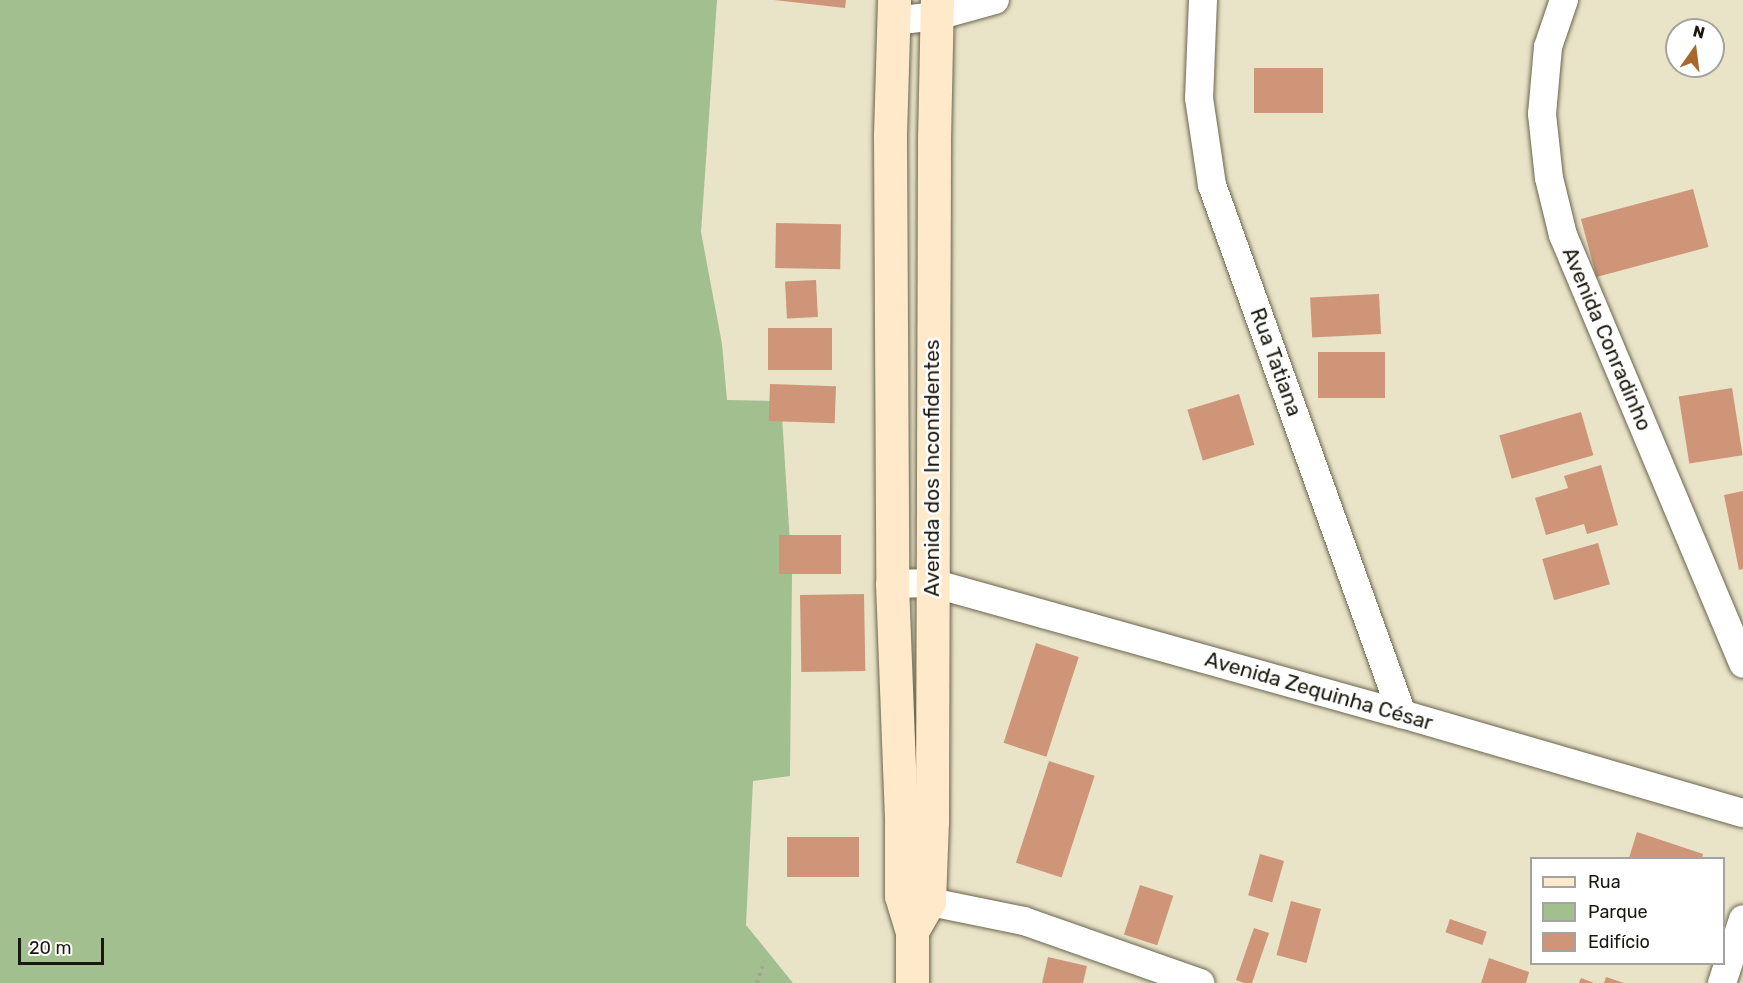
<!DOCTYPE html>
<meta charset="utf-8">
<style>
body{margin:0}
#map{position:relative;width:1743px;height:983px;overflow:hidden;background:#e9e3c8;font-family:Rubik,sans-serif}
div>[style]{position:absolute}
.green>*{inset:0;background:#a2bf90}
.building>*{inset:0;background:#ce9578;transform-origin:0 0}
.path>*{height:4px;margin-top:-2px;transform-origin:0;background:repeating-linear-gradient(90deg,#a6a28c 0 3px,transparent 0 7.5px)}
.roads{filter:drop-shadow(0 0 2px #6a654e) drop-shadow(0 0 2px #6a654e)}
.street>*{height:28px;margin:-14px;padding:0 14px;transform-origin:14px;border-radius:14px;background:#fff}
.secondary>*{height:33px;margin:-16.5px;padding:0 16.5px;transform-origin:16.5px;border-radius:16.5px;background:#feeacb}
span{translate:-50% -50%;white-space:nowrap;text-align:center;line-height:1.15;-webkit-text-stroke:5px #fff;paint-order:stroke}
.street-label{font-size:21px;color:#1b190f}
.legend{position:absolute;left:1530px;top:857px;width:195px;height:108px;box-sizing:border-box;background:#fff;border:2px solid #a4a39f;margin:0;padding:8px 10px;list-style:none;font-size:18px;color:#1b190f}
.legend li{display:flex;align-items:center;gap:12px;height:30px}
.legend b{width:30px;border:2px solid #a4a39f}
.north{position:absolute;left:1665px;top:18px;width:60px;height:60px;box-sizing:border-box;background:#fff;border:2px solid #a4a39f;border-radius:50%;rotate:14deg;font-size:16px;font-weight:700;line-height:24px;text-align:center;color:#1b190f}
.north::after{content:'';display:block;margin:auto;width:21px;height:27px;background:#a8692f;clip-path:polygon(50% 0,100% 100%,50% 72%,0 100%)}
.scale{position:absolute;left:18px;top:938px;width:86px;height:27px;box-sizing:border-box;border:3px solid #1b190f;border-top:0;padding-left:8px;font-size:18px;line-height:21px;white-space:nowrap;color:#1b190f;-webkit-text-stroke:4px #fff;paint-order:stroke}
</style>
<div id="map">
<div class="green">
<i style="clip-path:polygon(0 0,717px 0,701px 232px,722px 344px,727px 400px,781px 401px,792px 574px,790px 776px,753px 781px,746px 925px,793px 983px,0 983px)"></i>
</div>
<div class="building">
<i style="clip-path:polygon(774px 0,846px 0,845px 8px)"></i>
<i style="left:1254px;top:68px;width:69px;height:45px"></i>
<i style="left:1693px;top:189px;width:60px;height:116px;rotate:75deg"></i>
<i style="left:776px;top:223px;width:65px;height:45px;rotate:1deg"></i>
<i style="left:816px;top:280px;width:37px;height:31px;rotate:87deg"></i>
<i style="left:1379px;top:294px;width:40px;height:69px;rotate:87deg"></i>
<i style="left:768px;top:328px;width:64px;height:42px"></i>
<i style="left:1318px;top:352px;width:67px;height:46px"></i>
<i style="left:770px;top:384px;width:66px;height:37px;rotate:2deg"></i>
<i style="left:1732px;top:388px;width:68px;height:54px;rotate:81deg"></i>
<i style="left:1239px;top:394px;width:53px;height:54px;rotate:73deg"></i>
<i style="left:1581px;top:412px;width:45px;height:85px;rotate:74deg"></i>
<i style="clip-path:polygon(1601px 465px,1618px 525px,1587px 534px,1584px 524px,1546px 535px,1535px 498px,1568px 488px,1564px 476px)"></i>
<i style="clip-path:polygon(1743px 491px,1743px 569px,1739px 570px,1724px 495px)"></i>
<i style="left:779px;top:535px;width:62px;height:39px"></i>
<i style="left:1598px;top:543px;width:43px;height:58px;rotate:74deg"></i>
<i style="left:864px;top:594px;width:77px;height:64px;rotate:89deg"></i>
<i style="left:1036px;top:643px;width:45px;height:105px;rotate:18deg"></i>
<i style="left:1049px;top:761px;width:48px;height:107px;rotate:18deg"></i>
<i style="clip-path:polygon(1637px 832px,1703px 854px,1702px 858px,1629px 858px)"></i>
<i style="left:787px;top:837px;width:72px;height:40px"></i>
<i style="left:1260px;top:854px;width:25px;height:43px;rotate:16deg"></i>
<i style="left:1140px;top:885px;width:35px;height:52px;rotate:18deg"></i>
<i style="left:1291px;top:901px;width:31px;height:56px;rotate:15deg"></i>
<i style="left:1450px;top:919px;width:39px;height:14px;rotate:19deg"></i>
<i style="clip-path:polygon(1254px 928px,1269px 933px,1252px 983px,1244px 983px,1236px 980px)"></i>
<i style="clip-path:polygon(1048px 957px,1087px 966px,1083px 983px,1042px 983px)"></i>
<i style="clip-path:polygon(1489px 958px,1529px 972px,1526px 983px,1481px 983px)"></i>
<i style="clip-path:polygon(1606px 977px,1624px 983px,1604px 983px)"></i>
<i style="clip-path:polygon(1581px 978px,1594px 983px,1579px 983px)"></i>
</div>
<div class="path">
<i style="left:757px;top:983px;width:23px;rotate:-72deg"></i>
</div>
<div class="roads">
<div class="street">
<i style="left:1203px;top:0;width:98px;rotate:92.3deg"></i>
<i style="left:1199px;top:98px;width:88px;rotate:81.5deg"></i>
<i style="left:1212px;top:185px;width:562px;rotate:70.24deg"></i>
<i style="left:1564px;top:0;width:50px;rotate:108.8deg"></i>
<i style="left:1548px;top:47px;width:67px;rotate:95.1deg"></i>
<i style="left:1542px;top:114px;width:64px;rotate:83.8deg"></i>
<i style="left:1549px;top:178px;width:59px;rotate:76.2deg"></i>
<i style="left:1563px;top:235px;width:465px;rotate:67.2deg"></i>
<i style="left:893px;top:21px;width:44px;rotate:-6.5deg"></i>
<i style="left:937px;top:16px;width:60px;rotate:-15.4deg"></i>
<i style="left:892px;top:584px;width:40px;rotate:-1.4deg"></i>
<i style="left:932px;top:583px;width:488px;rotate:15.6deg"></i>
<i style="left:1402px;top:714px;width:355px;rotate:16.2deg"></i>
<i style="left:906px;top:897px;width:120px;rotate:11.5deg"></i>
<i style="left:1024px;top:921px;width:187px;rotate:19.4deg"></i>
<i style="left:1722px;top:983px;width:67px;rotate:-71.8deg"></i>
</div>
<div class="secondary">
<i style="left:894px;top:0;width:135px;rotate:91.7deg"></i>
<i style="left:890px;top:135px;width:449px;rotate:89.7deg"></i>
<i style="left:892px;top:584px;width:239px;rotate:87.8deg"></i>
<i style="left:901px;top:823px;width:73px;rotate:90deg"></i>
<i style="left:901px;top:896px;width:37px;rotate:73deg"></i>
<i style="left:912px;top:931px;width:52px;rotate:90deg"></i>
<i style="left:912px;top:931px;width:34px;rotate:-60deg"></i>
<i style="left:929px;top:902px;width:81px;rotate:-87.9deg"></i>
<i style="left:932px;top:821px;width:681px;rotate:-89.83deg"></i>
<i style="left:934px;top:140px;width:140px;rotate:-88.8deg"></i>
</div>
</div>
<div class="street-label">
<span style="left:1607px;top:339px;rotate:67deg">Avenida Conradinho</span>
<span style="left:1276px;top:362px;rotate:70deg">Rua Tatiana</span>
<span style="left:932px;top:468px;rotate:-90deg">Avenida dos Inconfidentes</span>
<span style="left:1319px;top:691px;rotate:16deg">Avenida Zequinha César</span>
</div>
<ul class="legend">
<li><b style="height:8px;background:#feeacb"></b>Rua</li>
<li><b style="height:16px;background:#a2bf90"></b>Parque</li>
<li><b style="height:16px;background:#ce9578"></b>Edifício</li>
</ul>
<div class="north">N</div>
<div class="scale">20 m</div>
</div>
